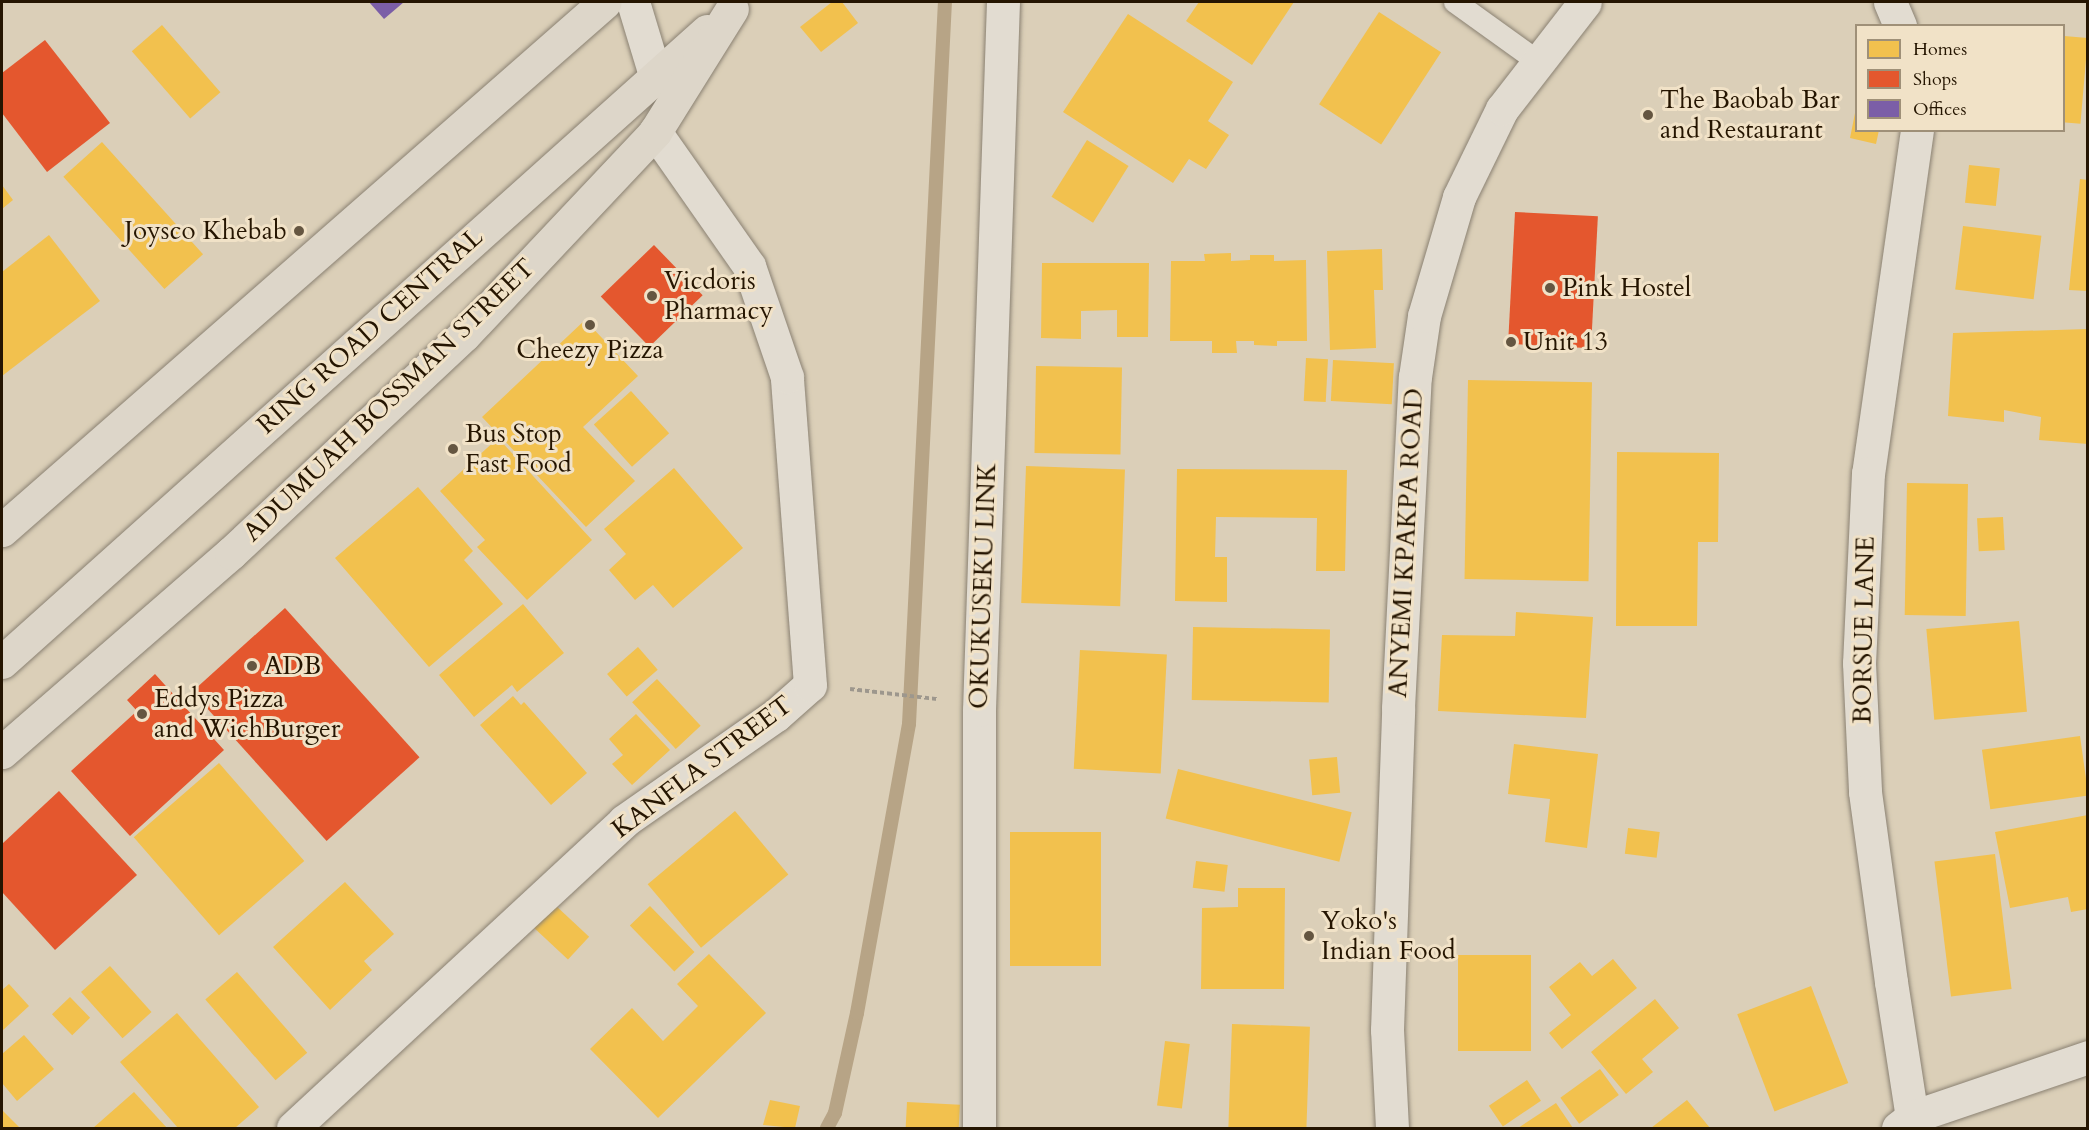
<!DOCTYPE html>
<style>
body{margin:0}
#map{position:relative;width:2089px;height:1130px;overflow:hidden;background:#dbcfb8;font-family:Cardo,serif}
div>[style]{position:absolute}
.homes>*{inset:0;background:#f2c14e;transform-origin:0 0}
.shops>*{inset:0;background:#e4572e;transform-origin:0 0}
.offices>*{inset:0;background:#7b5ea7}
.stream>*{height:14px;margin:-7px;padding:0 7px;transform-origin:7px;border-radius:7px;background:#b7a486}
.path>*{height:4px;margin-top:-2px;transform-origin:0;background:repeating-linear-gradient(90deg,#9d978d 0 4.5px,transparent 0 7.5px)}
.roads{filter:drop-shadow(0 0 2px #8a8172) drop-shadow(0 0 2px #8a8172)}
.service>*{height:22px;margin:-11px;padding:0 11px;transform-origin:11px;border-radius:11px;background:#e2dcd1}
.minor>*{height:33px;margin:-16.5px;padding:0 16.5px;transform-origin:16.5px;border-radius:16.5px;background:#e2dcd1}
.primary>*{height:33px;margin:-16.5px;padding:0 16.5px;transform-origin:16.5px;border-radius:16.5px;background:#ddd6c9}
.dots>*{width:16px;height:16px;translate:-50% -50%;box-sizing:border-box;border:3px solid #f1e2c7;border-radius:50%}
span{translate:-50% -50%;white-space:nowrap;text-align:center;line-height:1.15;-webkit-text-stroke:6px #f1e2c7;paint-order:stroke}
.poi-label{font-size:26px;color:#251501}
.left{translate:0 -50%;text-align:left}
.right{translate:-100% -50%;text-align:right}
.street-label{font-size:26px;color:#251501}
.frame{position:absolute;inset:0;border:3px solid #251501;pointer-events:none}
.legend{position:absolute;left:1855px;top:24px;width:210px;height:108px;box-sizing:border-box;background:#f1e2c7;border:2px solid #9f9078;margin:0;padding:8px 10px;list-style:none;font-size:18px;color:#251501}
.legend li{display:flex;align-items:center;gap:12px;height:30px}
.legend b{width:30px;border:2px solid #9f9078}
</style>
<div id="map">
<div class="homes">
<i style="clip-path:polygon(832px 2px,842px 2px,858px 23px,821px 52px,800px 27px)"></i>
<i style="clip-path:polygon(1199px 2px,1294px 2px,1252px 65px,1186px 21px)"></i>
<i style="left:1379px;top:12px;width:74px;height:110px;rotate:33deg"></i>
<i style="clip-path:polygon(1128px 14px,1233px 82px,1208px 121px,1229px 135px,1206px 169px,1189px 159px,1173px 183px,1063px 112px)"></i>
<i style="left:162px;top:25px;width:89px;height:40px;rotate:49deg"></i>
<i style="left:2064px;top:36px;width:24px;height:86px;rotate:5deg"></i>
<i style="clip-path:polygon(1855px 113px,1856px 130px,1879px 130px,1876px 144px,1850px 138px)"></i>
<i style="left:1087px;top:140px;width:49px;height:67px;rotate:32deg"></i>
<i style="left:102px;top:142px;width:151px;height:52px;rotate:48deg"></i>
<i style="left:1969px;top:165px;width:31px;height:38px;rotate:6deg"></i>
<i style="clip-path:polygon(2080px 179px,2088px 180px,2088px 291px,2069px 290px)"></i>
<i style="clip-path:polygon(2px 185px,13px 200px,2px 209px)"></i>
<i style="left:1963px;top:226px;width:79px;height:64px;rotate:7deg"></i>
<i style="clip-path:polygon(49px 235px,100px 301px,2px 376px,2px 272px)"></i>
<i style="clip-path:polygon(1382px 249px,1383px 290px,1374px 290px,1376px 348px,1330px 350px,1327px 251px)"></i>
<i style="clip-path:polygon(1231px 253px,1231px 261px,1250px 260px,1250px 255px,1274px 255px,1274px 261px,1306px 260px,1307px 341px,1277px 341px,1277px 346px,1254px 345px,1254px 341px,1236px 341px,1237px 353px,1212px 353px,1212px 341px,1170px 341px,1171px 261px,1205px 261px,1204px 254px)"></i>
<i style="clip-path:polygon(1042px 263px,1149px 263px,1148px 337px,1117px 337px,1117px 310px,1081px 311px,1081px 339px,1041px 338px)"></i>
<i style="clip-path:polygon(585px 320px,638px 376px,583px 427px,635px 481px,586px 527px,482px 417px)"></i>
<i style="clip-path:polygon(2088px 329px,2088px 444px,2039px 440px,2041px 417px,2004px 410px,2004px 422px,1948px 416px,1953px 333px)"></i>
<i style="left:1306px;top:358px;width:22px;height:43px;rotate:3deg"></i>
<i style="left:1333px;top:360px;width:61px;height:41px;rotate:3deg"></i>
<i style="left:1036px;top:366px;width:86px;height:87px;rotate:1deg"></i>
<i style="left:1468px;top:380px;width:124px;height:199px;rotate:1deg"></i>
<i style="left:631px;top:391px;width:57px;height:50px;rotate:48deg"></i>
<i style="clip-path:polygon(498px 438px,592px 540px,527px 600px,477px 547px,485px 540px,440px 491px)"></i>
<i style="clip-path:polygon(1617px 452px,1719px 453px,1718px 542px,1698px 542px,1697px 626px,1616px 626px)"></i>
<i style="left:1026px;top:466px;width:99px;height:137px;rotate:2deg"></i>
<i style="clip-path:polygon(674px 468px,743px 548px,673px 608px,653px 585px,635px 600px,609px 570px,626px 554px,604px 529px)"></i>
<i style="clip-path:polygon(1177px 469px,1347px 470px,1345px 571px,1316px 571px,1317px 518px,1216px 517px,1215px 557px,1227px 557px,1227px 602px,1175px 601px)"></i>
<i style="left:1907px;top:483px;width:61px;height:132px;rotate:1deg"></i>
<i style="clip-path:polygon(418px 487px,473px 551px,464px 560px,503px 604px,429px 667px,335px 558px)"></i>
<i style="left:2003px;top:517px;width:33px;height:26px;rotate:87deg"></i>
<i style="clip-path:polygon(523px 604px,564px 653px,517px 692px,512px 685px,474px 717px,439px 675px)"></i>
<i style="clip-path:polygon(1516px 612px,1593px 617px,1586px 718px,1438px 711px,1442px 635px,1515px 636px)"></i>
<i style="left:2019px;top:621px;width:91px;height:93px;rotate:85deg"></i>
<i style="left:1193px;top:627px;width:137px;height:73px;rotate:1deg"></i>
<i style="left:638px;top:647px;width:30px;height:41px;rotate:49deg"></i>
<i style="left:1080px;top:650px;width:87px;height:119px;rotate:3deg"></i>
<i style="left:657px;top:679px;width:64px;height:34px;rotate:47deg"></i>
<i style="clip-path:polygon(513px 696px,521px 705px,524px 702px,587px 773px,551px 805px,480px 725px)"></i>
<i style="clip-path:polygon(636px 714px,670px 750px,632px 785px,612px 764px,623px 755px,609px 739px)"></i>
<i style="left:2080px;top:736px;width:60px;height:99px;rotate:82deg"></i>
<i style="clip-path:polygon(1514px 744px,1598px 754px,1587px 848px,1545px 842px,1550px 799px,1508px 794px)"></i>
<i style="left:1337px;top:757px;width:36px;height:28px;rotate:85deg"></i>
<i style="left:219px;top:763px;width:130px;height:113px;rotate:49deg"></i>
<i style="left:1178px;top:769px;width:179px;height:51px;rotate:14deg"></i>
<i style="left:735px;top:811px;width:83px;height:114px;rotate:50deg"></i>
<i style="clip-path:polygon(2088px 815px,2088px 909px,2071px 912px,2068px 897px,2010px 908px,1995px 832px)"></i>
<i style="left:1628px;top:828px;width:32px;height:26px;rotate:7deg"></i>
<i style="left:1010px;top:832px;width:91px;height:134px"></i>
<i style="left:1995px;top:854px;width:136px;height:61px;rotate:83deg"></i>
<i style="left:1196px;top:861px;width:32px;height:27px;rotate:7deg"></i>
<i style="clip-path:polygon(345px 882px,394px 934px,364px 961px,372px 970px,330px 1010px,273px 947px)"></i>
<i style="clip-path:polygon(1238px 888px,1285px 888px,1284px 989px,1201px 989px,1202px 908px,1238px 907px)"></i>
<i style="left:554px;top:904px;width:48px;height:31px;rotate:43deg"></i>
<i style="left:650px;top:906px;width:64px;height:28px;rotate:46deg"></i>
<i style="clip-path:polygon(709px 954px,766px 1013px,658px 1118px,590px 1049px,632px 1008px,663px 1041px,698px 1006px,677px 984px)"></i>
<i style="left:1458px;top:955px;width:73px;height:96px"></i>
<i style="clip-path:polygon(1613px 959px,1637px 988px,1562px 1049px,1549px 1033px,1571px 1015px,1549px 987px,1580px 962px,1592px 976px)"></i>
<i style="left:110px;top:966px;width:62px;height:39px;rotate:48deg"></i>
<i style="left:237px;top:972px;width:107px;height:42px;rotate:49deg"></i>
<i style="clip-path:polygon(9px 984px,29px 1006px,2px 1031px,2px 990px)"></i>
<i style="left:1811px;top:986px;width:104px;height:79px;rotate:69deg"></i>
<i style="left:70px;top:997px;width:29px;height:25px;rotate:46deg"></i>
<i style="clip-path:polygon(1655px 999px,1679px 1028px,1642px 1059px,1653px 1072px,1626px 1094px,1591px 1052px)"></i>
<i style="clip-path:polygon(177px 1013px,259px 1107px,235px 1128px,178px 1128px,120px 1062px)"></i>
<i style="left:1232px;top:1024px;width:78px;height:104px;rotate:2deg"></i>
<i style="clip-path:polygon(24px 1035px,54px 1069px,17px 1101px,2px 1083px,2px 1054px)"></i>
<i style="left:1165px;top:1041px;width:25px;height:65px;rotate:7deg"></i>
<i style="left:1600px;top:1069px;width:32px;height:49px;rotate:54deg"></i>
<i style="left:1527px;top:1080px;width:25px;height:46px;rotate:56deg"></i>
<i style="clip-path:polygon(134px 1092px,167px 1128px,93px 1128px)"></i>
<i style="clip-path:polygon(770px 1100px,800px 1106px,795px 1128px,763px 1125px)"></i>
<i style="clip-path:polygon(1687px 1100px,1710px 1128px,1651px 1128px)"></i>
<i style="left:907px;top:1102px;width:53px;height:26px;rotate:3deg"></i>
<i style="clip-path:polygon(1556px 1103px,1573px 1128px,1518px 1128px)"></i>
<i style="clip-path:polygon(2px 1110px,20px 1128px,2px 1128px)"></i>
</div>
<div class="shops">
<i style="clip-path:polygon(45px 40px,110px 123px,47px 172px,2px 113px,2px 73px)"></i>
<i style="left:1515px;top:212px;width:83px;height:132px;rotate:3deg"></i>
<i style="left:654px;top:245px;width:70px;height:74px;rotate:46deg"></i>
<i style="left:285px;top:608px;width:201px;height:125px;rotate:48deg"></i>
<i style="clip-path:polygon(155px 674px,224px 750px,130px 836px,71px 771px,137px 711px,127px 700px)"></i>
<i style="clip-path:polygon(59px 791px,137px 875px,55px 950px,2px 892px,2px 844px)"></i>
</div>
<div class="offices">
<i style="clip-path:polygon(369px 2px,404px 2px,384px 19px)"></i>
</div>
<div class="stream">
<i style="left:827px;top:1128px;width:17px;rotate:-62deg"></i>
<i style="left:835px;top:1113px;width:102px;rotate:-77.6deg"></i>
<i style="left:857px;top:1013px;width:294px;rotate:-79.8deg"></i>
<i style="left:909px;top:724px;width:723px;rotate:-87.15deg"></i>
</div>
<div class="path">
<i style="left:850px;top:689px;width:88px;rotate:6.6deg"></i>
</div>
<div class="roads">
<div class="service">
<i style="left:1455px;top:2px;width:101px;rotate:35.7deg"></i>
</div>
<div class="minor">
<i style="left:633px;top:2px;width:76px;rotate:73.2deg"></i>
<i style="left:1890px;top:2px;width:26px;rotate:67deg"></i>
<i style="left:1917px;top:130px;width:346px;rotate:98.1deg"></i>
<i style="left:1868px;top:473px;width:190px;rotate:92.7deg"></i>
<i style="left:1859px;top:663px;width:129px;rotate:87.3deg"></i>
<i style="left:1865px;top:792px;width:192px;rotate:82.2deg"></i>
<i style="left:1891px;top:982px;width:137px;rotate:81.2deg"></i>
<i style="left:1912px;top:1117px;width:12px;rotate:66deg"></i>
<i style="left:293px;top:1128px;width:451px;rotate:-42.8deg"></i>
<i style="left:624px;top:821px;width:185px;rotate:-34.9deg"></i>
<i style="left:776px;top:715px;width:45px;rotate:-41.4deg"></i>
<i style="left:810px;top:685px;width:309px;rotate:-94.3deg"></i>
<i style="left:787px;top:377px;width:117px;rotate:-108.9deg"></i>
<i style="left:749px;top:266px;width:164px;rotate:-125deg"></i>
<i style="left:979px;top:1128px;width:418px;rotate:-90deg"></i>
<i style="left:979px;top:710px;width:708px;rotate:-88.06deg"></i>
<i style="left:1392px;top:1128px;width:98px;rotate:-92.9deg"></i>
<i style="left:1387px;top:1030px;width:322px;rotate:-88deg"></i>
<i style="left:1398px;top:708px;width:331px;rotate:-87.1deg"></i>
<i style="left:1415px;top:377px;width:62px;rotate:-81.6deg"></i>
<i style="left:1424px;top:316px;width:124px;rotate:-73.6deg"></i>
<i style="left:1459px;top:197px;width:98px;rotate:-64deg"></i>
<i style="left:1502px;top:109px;width:135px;rotate:-52.2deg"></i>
<i style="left:1898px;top:1128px;width:18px;rotate:-38deg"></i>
<i style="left:1912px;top:1117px;width:186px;rotate:-18.8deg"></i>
</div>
<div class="primary">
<i style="left:2px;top:530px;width:801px;rotate:-41.21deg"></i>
<i style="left:2px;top:662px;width:946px;rotate:-41.83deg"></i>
<i style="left:2px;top:752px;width:303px;rotate:-41deg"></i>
<i style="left:231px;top:553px;width:319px;rotate:-43.1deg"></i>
<i style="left:464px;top:335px;width:279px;rotate:-46.7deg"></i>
<i style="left:655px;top:132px;width:145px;rotate:-58deg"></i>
</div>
</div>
<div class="dots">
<i style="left:1648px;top:115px;background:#655641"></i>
<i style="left:299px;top:231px;background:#655641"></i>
<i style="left:1550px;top:288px;background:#655641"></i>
<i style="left:652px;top:296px;background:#655641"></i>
<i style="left:590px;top:325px;background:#655641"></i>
<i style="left:1511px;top:342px;background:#655641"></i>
<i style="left:453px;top:449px;background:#655641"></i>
<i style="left:252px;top:666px;background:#655641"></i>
<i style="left:142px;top:714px;background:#655641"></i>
<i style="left:1309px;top:936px;background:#655641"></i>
</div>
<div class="poi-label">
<span class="left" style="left:1660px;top:115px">The Baobab Bar<br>and Restaurant</span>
<span class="right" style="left:287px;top:231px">Joysco Khebab</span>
<span class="left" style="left:664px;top:296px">Vicdoris<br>Pharmacy</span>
<span class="left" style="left:1562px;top:288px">Pink Hostel</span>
<span class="left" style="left:1523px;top:342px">Unit 13</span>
<span style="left:590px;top:350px">Cheezy Pizza</span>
<span class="left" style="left:465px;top:449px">Bus Stop<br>Fast Food</span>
<span class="left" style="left:264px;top:666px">ADB</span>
<span class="left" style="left:154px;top:714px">Eddys Pizza<br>and WichBurger</span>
<span class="left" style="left:1321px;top:936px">Yoko's<br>Indian Food</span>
</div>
<div class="street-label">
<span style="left:370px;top:331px;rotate:-42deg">RING ROAD CENTRAL</span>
<span style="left:389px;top:400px;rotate:-44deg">ADUMUAH BOSSMAN STREET</span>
<span style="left:1406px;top:543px;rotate:-87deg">ANYEMI KPAKPA ROAD</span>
<span style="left:983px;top:586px;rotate:-88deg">OKUKUSEKU LINK</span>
<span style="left:1864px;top:630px;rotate:-89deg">BORSUE LANE</span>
<span style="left:702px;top:767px;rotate:-37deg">KANFLA STREET</span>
</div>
<div class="frame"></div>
<ul class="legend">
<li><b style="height:16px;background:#f2c14e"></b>Homes</li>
<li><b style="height:16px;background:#e4572e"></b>Shops</li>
<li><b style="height:16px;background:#7b5ea7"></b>Offices</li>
</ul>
</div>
